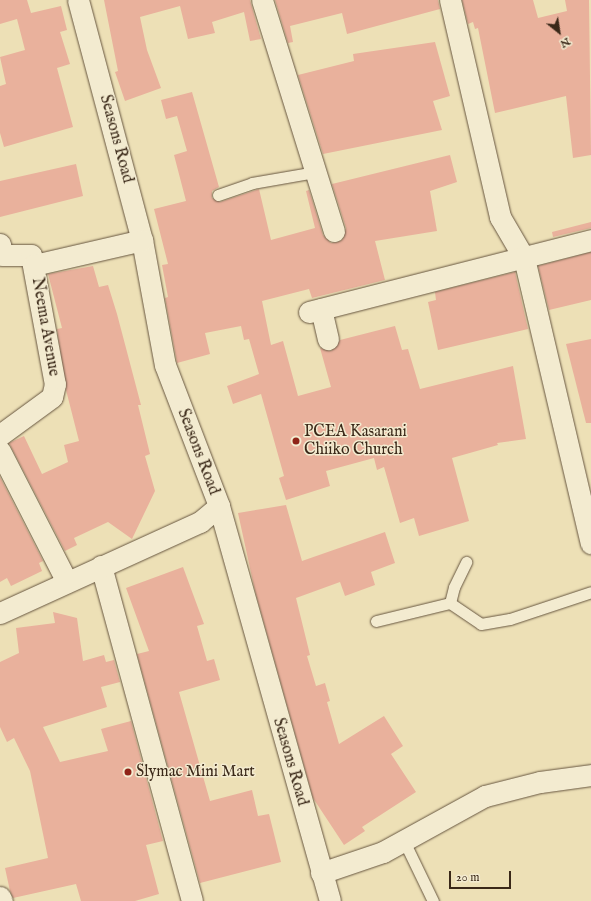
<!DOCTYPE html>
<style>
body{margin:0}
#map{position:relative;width:591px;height:901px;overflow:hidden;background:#ede0b6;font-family:"IM FELL English",serif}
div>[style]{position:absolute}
.building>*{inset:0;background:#e9b19c}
.roads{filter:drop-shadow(0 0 1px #675640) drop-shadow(0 0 1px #675640)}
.lane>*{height:11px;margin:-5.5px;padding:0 5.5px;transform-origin:5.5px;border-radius:5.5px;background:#f3ebd0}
.street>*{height:21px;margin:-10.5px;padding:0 10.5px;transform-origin:10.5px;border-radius:10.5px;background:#f3ebd0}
.dots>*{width:11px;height:11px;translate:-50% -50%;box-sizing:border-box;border:2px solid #f3ebd0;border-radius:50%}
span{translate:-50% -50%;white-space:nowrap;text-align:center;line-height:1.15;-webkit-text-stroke:3px #f3ebd0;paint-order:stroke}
.street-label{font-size:16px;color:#3a2818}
.poi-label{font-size:16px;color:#3a2818}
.left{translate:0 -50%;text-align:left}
.north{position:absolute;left:539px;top:12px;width:40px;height:40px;-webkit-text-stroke:3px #f3ebd0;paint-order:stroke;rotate:150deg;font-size:11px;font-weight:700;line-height:16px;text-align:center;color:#3a2818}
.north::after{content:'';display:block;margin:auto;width:14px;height:18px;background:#3a2818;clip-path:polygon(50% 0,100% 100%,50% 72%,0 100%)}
.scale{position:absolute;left:449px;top:871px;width:62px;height:18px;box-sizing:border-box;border:2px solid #3a2818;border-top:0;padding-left:5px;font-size:12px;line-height:14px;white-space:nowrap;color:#3a2818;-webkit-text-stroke:3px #f3ebd0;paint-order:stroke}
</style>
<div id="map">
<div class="building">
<i style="clip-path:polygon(0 0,27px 0,31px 13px,61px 6px,67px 30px,60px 32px,70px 64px,57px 68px,73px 127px,4px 147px,0 133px,0 86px,6px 84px,0 57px,25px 50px,17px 19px,0 24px)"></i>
<i style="clip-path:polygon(104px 0,250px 0,261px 39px,250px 41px,244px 12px,212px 22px,215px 33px,188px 39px,180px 6px,140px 17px,147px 50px,161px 88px,125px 101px,115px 72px,118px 71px)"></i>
<i style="clip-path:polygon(275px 0,438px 0,440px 9px,347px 34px,342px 13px,290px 26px,293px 42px,288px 43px)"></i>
<i style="clip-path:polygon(462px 0,533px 0,538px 18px,567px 11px,565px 0,589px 0,591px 155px,573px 158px,566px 96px,495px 113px,478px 28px,475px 29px,473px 22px,468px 24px)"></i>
<i style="clip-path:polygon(435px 42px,450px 96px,433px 101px,442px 130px,323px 154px,298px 75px,354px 61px,353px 54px)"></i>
<i style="clip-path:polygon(192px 92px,219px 187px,212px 191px,212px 198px,220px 202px,259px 189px,271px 240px,315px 228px,306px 191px,309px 190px,323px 235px,331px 243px,338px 242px,343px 239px,346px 228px,332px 184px,450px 155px,457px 182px,430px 191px,437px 231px,375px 241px,385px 280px,312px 298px,309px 289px,262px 301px,271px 345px,283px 341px,298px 396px,331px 387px,320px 348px,331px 351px,340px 340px,395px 326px,402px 350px,408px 349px,420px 389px,513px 366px,526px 439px,497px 443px,498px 445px,452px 458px,469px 521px,419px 536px,414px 518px,400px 523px,384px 467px,377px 470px,374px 458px,326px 471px,330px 486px,286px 500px,279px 478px,284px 476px,261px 394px,233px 404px,227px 386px,259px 374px,249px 339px,244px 340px,241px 326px,205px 333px,210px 354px,177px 363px,165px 298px,168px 297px,162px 265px,168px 264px,154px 209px,186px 201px,174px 155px,187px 151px,177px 116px,166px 119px,161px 100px)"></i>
<i style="clip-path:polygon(76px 164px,83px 196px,0 217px,0 181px)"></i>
<i style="clip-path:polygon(591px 222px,591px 228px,553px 237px,552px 232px)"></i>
<i style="clip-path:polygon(591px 252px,591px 300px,549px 310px,538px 266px)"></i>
<i style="clip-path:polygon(93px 266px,99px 287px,108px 285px,117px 314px,141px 405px,138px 405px,150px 454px,145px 456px,155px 491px,132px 539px,108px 522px,74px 538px,77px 545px,65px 551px,9px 443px,24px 436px,42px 474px,68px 462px,64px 445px,79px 441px,66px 390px,57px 329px,62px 328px,48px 274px)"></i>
<i style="clip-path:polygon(515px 272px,528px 329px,438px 350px,428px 302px,436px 300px,435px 292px)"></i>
<i style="clip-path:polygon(591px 339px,591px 423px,586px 423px,566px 344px)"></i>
<i style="clip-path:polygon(0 477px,43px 561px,39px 563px,42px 571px,11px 586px,7px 578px,0 582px)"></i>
<i style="clip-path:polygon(286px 505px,302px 561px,385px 532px,395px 563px,371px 572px,375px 585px,345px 596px,340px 582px,296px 598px,310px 655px,307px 656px,316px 686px,325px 683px,330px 701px,327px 702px,339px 744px,384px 716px,403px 746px,391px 754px,416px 792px,362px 827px,365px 831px,344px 845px,313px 798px,255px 591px,238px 513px)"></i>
<i style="clip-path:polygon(183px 567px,204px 624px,197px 626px,207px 661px,214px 659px,220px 680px,179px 692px,210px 801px,252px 790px,258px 816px,269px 814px,281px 862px,200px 883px,137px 654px,149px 651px,126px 588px)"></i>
<i style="clip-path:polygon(53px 612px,77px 618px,83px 661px,104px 655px,106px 662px,114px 660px,120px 682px,101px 687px,107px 707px,43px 727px,60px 762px,108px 751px,101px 729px,131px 721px,163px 841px,146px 845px,159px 894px,135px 901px,81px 901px,76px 884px,13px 898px,10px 891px,5px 868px,48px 858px,30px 771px,14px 738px,7px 742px,0 727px,0 662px,19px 653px,16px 628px,55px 623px)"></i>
</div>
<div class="roads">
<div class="lane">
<i style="left:218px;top:195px;width:36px;rotate:-19deg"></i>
<i style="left:252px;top:183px;width:65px;rotate:-9.8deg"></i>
<i style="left:450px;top:603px;width:16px;rotate:-76deg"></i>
<i style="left:454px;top:587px;width:28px;rotate:-64deg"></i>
<i style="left:376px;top:621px;width:76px;rotate:-13.7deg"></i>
<i style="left:450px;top:603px;width:37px;rotate:34deg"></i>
<i style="left:481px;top:624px;width:29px;rotate:-10deg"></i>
<i style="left:510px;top:619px;width:85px;rotate:-18.4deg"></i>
<i style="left:404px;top:841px;width:67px;rotate:64.2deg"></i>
</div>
<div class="street">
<i style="left:78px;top:0;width:248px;rotate:75.1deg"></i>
<i style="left:142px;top:240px;width:127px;rotate:79.6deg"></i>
<i style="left:165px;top:365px;width:151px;rotate:69deg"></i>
<i style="left:219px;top:506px;width:410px;rotate:74.3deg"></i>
<i style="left:262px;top:0;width:242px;rotate:72.7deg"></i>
<i style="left:450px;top:0;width:223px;rotate:77deg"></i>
<i style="left:500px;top:217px;width:48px;rotate:59.7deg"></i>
<i style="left:524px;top:258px;width:293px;rotate:76.8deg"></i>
<i style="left:0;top:244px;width:11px;rotate:80deg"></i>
<i style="left:2px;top:255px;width:29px"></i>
<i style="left:31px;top:255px;width:131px;rotate:79.5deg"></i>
<i style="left:55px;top:384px;width:13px;rotate:103deg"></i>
<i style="left:52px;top:397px;width:64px;rotate:143.8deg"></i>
<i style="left:34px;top:265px;width:111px;rotate:-13deg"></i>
<i style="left:321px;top:309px;width:31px;rotate:77deg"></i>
<i style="left:309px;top:312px;width:291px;rotate:-14.3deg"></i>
<i style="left:0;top:451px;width:147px;rotate:62.9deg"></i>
<i style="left:101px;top:566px;width:347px;rotate:74.8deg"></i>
<i style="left:0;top:613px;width:220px;rotate:-24.5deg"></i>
<i style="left:200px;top:522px;width:25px;rotate:-40deg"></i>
<i style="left:321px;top:873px;width:65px;rotate:-18.7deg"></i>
<i style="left:383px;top:852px;width:116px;rotate:-28.8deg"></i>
<i style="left:485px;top:796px;width:57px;rotate:-14.3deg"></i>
<i style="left:540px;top:782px;width:51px;rotate:-7.8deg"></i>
<i style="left:0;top:897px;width:4px;rotate:63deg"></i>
</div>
</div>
<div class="dots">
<i style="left:296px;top:441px;background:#8f2418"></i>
<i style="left:128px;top:772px;background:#8f2418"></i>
</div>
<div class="street-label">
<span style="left:116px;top:139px;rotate:75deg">Seasons Road</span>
<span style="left:45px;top:327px;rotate:80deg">Neema Avenue</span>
<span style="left:198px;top:452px;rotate:69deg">Seasons Road</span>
<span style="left:290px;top:762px;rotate:74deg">Seasons Road</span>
</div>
<div class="poi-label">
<span class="left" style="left:304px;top:441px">PCEA Kasarani<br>Chiiko Church</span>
<span class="left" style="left:136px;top:772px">Slymac Mini Mart</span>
</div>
<div class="north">N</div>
<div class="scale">20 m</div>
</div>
